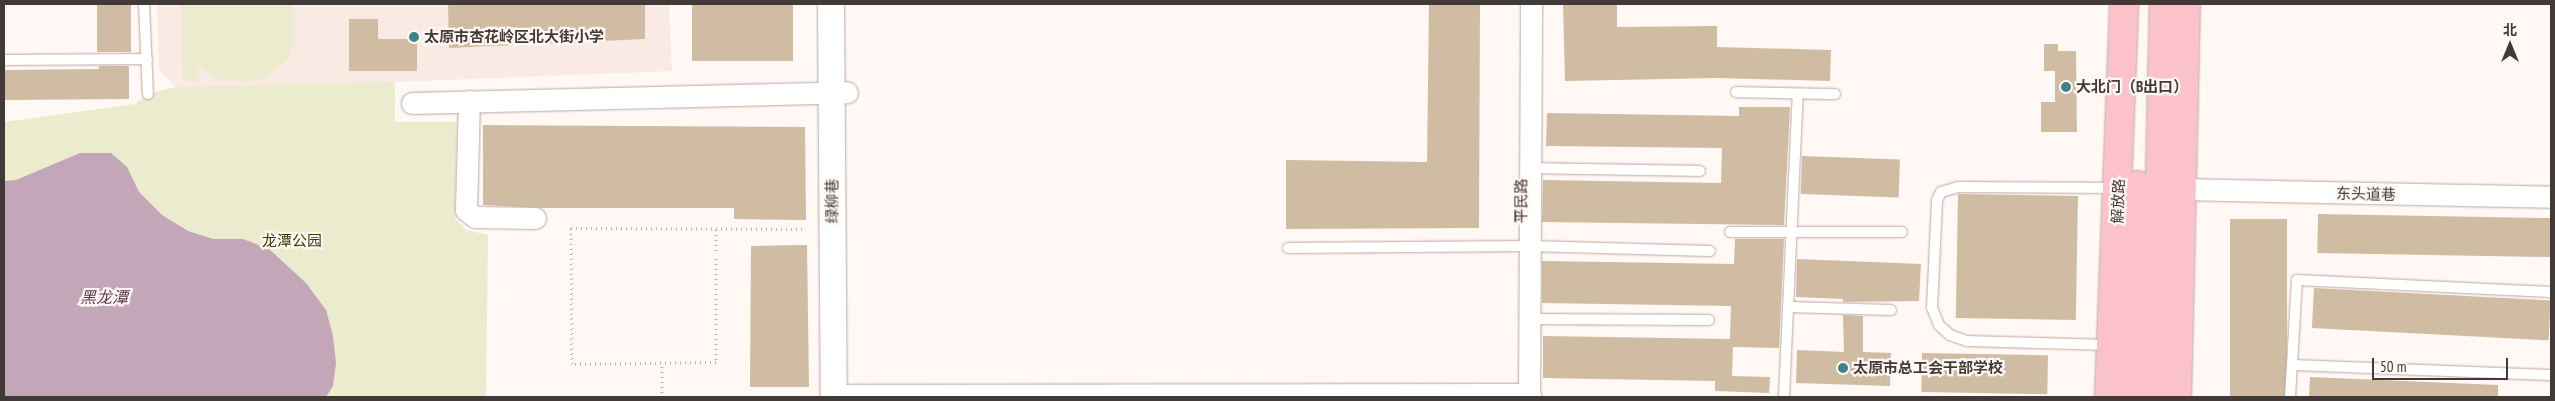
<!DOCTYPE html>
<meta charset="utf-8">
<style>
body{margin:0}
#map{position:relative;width:2555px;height:401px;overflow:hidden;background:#fff8f5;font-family:"PT Sans Narrow","Noto Sans SC",sans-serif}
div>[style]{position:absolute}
.built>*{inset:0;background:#f9eae4}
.green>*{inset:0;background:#ebebce}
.water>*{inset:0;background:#c3a6b7}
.building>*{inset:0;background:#d0bca2;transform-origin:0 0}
.path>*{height:3px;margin-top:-1.5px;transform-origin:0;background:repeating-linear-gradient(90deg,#b9b2af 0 1px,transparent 0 5px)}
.roads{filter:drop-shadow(0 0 1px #b9a9a2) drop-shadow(0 0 1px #b9a9a2)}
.service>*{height:10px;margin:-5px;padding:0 5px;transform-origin:5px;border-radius:5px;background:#fff}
.minor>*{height:21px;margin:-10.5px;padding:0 10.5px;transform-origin:10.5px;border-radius:10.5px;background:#fff}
.tertiary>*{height:26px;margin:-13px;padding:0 13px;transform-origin:13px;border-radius:13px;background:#fff}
.primary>*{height:28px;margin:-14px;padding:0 14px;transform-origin:14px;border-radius:14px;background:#fbc2c9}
.dots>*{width:14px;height:14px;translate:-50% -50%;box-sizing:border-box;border:2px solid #fff8f5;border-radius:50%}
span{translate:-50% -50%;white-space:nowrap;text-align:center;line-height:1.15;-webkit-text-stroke:4.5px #fff8f5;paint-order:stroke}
.poi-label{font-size:15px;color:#413a38;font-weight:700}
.left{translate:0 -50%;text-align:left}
.street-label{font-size:15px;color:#413a38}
.park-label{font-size:15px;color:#3e3a01}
.water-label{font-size:16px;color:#5f3550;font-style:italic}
.frame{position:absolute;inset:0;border:5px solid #413a38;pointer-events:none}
.north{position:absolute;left:2485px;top:20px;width:50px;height:50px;-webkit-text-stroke:4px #fff8f5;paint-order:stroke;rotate:0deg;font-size:14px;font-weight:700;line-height:20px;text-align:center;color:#413a38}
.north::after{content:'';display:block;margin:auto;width:18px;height:22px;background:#413a38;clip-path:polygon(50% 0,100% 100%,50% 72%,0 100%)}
.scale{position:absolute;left:2372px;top:358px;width:136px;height:22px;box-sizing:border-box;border:2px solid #413a38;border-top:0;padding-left:6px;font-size:15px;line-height:18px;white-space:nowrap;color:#413a38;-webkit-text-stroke:4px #fff8f5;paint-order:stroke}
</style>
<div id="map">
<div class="built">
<i style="clip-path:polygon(157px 4px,669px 4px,672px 71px,395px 82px,176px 87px,159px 70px)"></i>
</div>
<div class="green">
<i style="clip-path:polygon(181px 4px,293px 4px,293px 47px,287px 60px,263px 79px,247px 82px,216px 79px,197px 64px,197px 81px,183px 80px)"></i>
<i style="clip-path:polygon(395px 82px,395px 122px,457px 122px,455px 219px,466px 230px,488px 235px,486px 397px,4px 397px,4px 122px,135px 104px,148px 94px,176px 87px)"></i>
</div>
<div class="water">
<i style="clip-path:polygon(80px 153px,111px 153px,127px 167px,139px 192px,162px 215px,188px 231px,213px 239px,243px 239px,269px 249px,306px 283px,326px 310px,333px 336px,336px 363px,333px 386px,326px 397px,4px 397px,4px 181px,16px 180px)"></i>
</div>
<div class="building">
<i style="left:97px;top:4px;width:34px;height:48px"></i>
<i style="clip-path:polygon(448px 4px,645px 4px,645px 39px,449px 48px)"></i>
<i style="left:692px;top:4px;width:101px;height:57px"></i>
<i style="clip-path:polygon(1429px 4px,1480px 4px,1479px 228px,1286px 229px,1286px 160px,1427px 162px)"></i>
<i style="clip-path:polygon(1563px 4px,1617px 4px,1617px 27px,1717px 26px,1717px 47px,1831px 50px,1830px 81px,1717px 78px,1565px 81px)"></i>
<i style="clip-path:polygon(349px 19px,378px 19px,378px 39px,417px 39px,417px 71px,349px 71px)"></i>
<i style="clip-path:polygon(2044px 44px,2058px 44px,2058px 51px,2076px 51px,2077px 132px,2041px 132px,2041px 102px,2055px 102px,2055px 71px,2044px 71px)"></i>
<i style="clip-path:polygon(99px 66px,129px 66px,129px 99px,4px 100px,4px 70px,99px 69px)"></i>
<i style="clip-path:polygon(1739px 107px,1790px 107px,1784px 225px,1542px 222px,1543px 180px,1721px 183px,1722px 148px,1546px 146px,1547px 113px,1739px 116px)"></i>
<i style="clip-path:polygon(483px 125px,805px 127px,806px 220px,734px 219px,734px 208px,542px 208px,483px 205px)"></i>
<i style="left:1802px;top:156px;width:98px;height:38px;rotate:2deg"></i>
<i style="left:1958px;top:194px;width:120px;height:124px;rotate:1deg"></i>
<i style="left:2318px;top:214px;width:233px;height:39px;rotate:1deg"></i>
<i style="left:2230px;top:219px;width:57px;height:178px"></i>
<i style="clip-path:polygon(1735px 239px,1784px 239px,1779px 348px,1733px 347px,1732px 376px,1770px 377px,1769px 393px,1715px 391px,1715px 381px,1543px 378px,1543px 336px,1730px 339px,1731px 306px,1542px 303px,1542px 261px,1734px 264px)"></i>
<i style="clip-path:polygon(800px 245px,807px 245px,809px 387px,750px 387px,751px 246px)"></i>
<i style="clip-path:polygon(1797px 259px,1921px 264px,1919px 301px,1843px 302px,1843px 299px,1796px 297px)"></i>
<i style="left:2314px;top:288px;width:237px;height:40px;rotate:3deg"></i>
<i style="clip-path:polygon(1843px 315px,1863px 316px,1863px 352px,1891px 353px,1890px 386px,1796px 383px,1797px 350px,1844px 352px)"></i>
<i style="left:1922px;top:353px;width:126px;height:39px;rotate:1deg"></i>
<i style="clip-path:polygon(2310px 377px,2498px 385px,2498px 397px,2309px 397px)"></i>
</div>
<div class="path">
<i style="left:716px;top:229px;width:133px;rotate:90deg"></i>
<i style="left:716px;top:362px;width:144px;rotate:179.2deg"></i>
<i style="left:572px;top:364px;width:136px;rotate:-90.4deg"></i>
<i style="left:571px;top:228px;width:235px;rotate:0.2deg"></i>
<i style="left:662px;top:397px;width:34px;rotate:-90deg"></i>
</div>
<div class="roads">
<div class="service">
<i style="left:144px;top:4px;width:90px;rotate:87.5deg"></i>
<i style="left:4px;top:60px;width:143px;rotate:-0.4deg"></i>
<i style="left:1736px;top:92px;width:99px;rotate:1.2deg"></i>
<i style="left:1528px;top:168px;width:172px;rotate:1deg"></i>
<i style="left:1730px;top:232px;width:172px"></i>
<i style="left:1288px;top:248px;width:242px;rotate:-0.5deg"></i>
<i style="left:1530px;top:246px;width:180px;rotate:1.6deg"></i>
<i style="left:1788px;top:307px;width:103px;rotate:1.7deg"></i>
<i style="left:1527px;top:319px;width:182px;rotate:0.3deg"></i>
<i style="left:2109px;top:345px;width:142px;rotate:-178.4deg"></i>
<i style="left:1967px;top:341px;width:18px;rotate:-161deg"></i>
<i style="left:1950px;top:335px;width:15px;rotate:-138deg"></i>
<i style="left:1939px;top:325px;width:18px;rotate:-112deg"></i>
<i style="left:1932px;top:308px;width:108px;rotate:-87.3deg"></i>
<i style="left:1937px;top:200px;width:9px;rotate:-63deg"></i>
<i style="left:1941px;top:192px;width:18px;rotate:-16deg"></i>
<i style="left:1958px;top:187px;width:159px;rotate:0.4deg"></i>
<i style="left:2292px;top:365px;width:259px;rotate:2.2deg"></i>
<i style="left:1784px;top:397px;width:303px;rotate:-87.4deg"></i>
<i style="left:2290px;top:397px;width:117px;rotate:-86.6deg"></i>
<i style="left:2297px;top:280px;width:254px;rotate:2.7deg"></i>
</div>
<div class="minor">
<i style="left:469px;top:101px;width:109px;rotate:91.6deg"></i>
<i style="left:466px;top:210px;width:11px;rotate:38deg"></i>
<i style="left:475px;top:217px;width:60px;rotate:1deg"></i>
<i style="left:412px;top:103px;width:435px;rotate:-1.4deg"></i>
<i style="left:2181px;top:189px;width:370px;rotate:1.2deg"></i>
<i style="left:834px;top:395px;width:686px;rotate:-0.08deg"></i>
<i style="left:1520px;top:394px;width:11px;rotate:15deg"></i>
<i style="left:1529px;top:397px;width:393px;rotate:-89.7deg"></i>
</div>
<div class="tertiary">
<i style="left:831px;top:4px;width:393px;rotate:89.6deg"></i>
</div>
<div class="primary">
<i style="left:2109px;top:397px;width:393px;rotate:-87.8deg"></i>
<i style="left:2132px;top:397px;width:212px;rotate:-88.6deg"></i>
<i style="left:2155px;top:397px;width:393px;rotate:-88.7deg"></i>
<i style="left:2177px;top:397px;width:393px;rotate:-88.7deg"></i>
</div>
</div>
<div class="dots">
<i style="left:414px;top:37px;background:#3c8487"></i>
<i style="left:2066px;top:87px;background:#3c8487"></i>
<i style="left:1843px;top:368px;background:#3c8487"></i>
</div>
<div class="poi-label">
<span class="left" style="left:424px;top:37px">太原市杏花岭区北大街小学</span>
<span class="left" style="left:2076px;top:87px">大北门（B出口）</span>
<span class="left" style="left:1853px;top:368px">太原市总工会干部学校</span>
</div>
<div class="street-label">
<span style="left:2366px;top:194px;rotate:1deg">东头道巷</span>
<span style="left:832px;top:201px;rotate:-90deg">绿柳巷</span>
<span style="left:1521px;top:201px;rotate:-90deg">平民路</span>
<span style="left:2118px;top:201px;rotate:-88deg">解放路</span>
</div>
<div class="park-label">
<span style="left:292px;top:241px">龙潭公园</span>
</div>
<div class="water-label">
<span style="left:104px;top:297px">黑龙潭</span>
</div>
<div class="frame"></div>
<div class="north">北</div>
<div class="scale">50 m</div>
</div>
